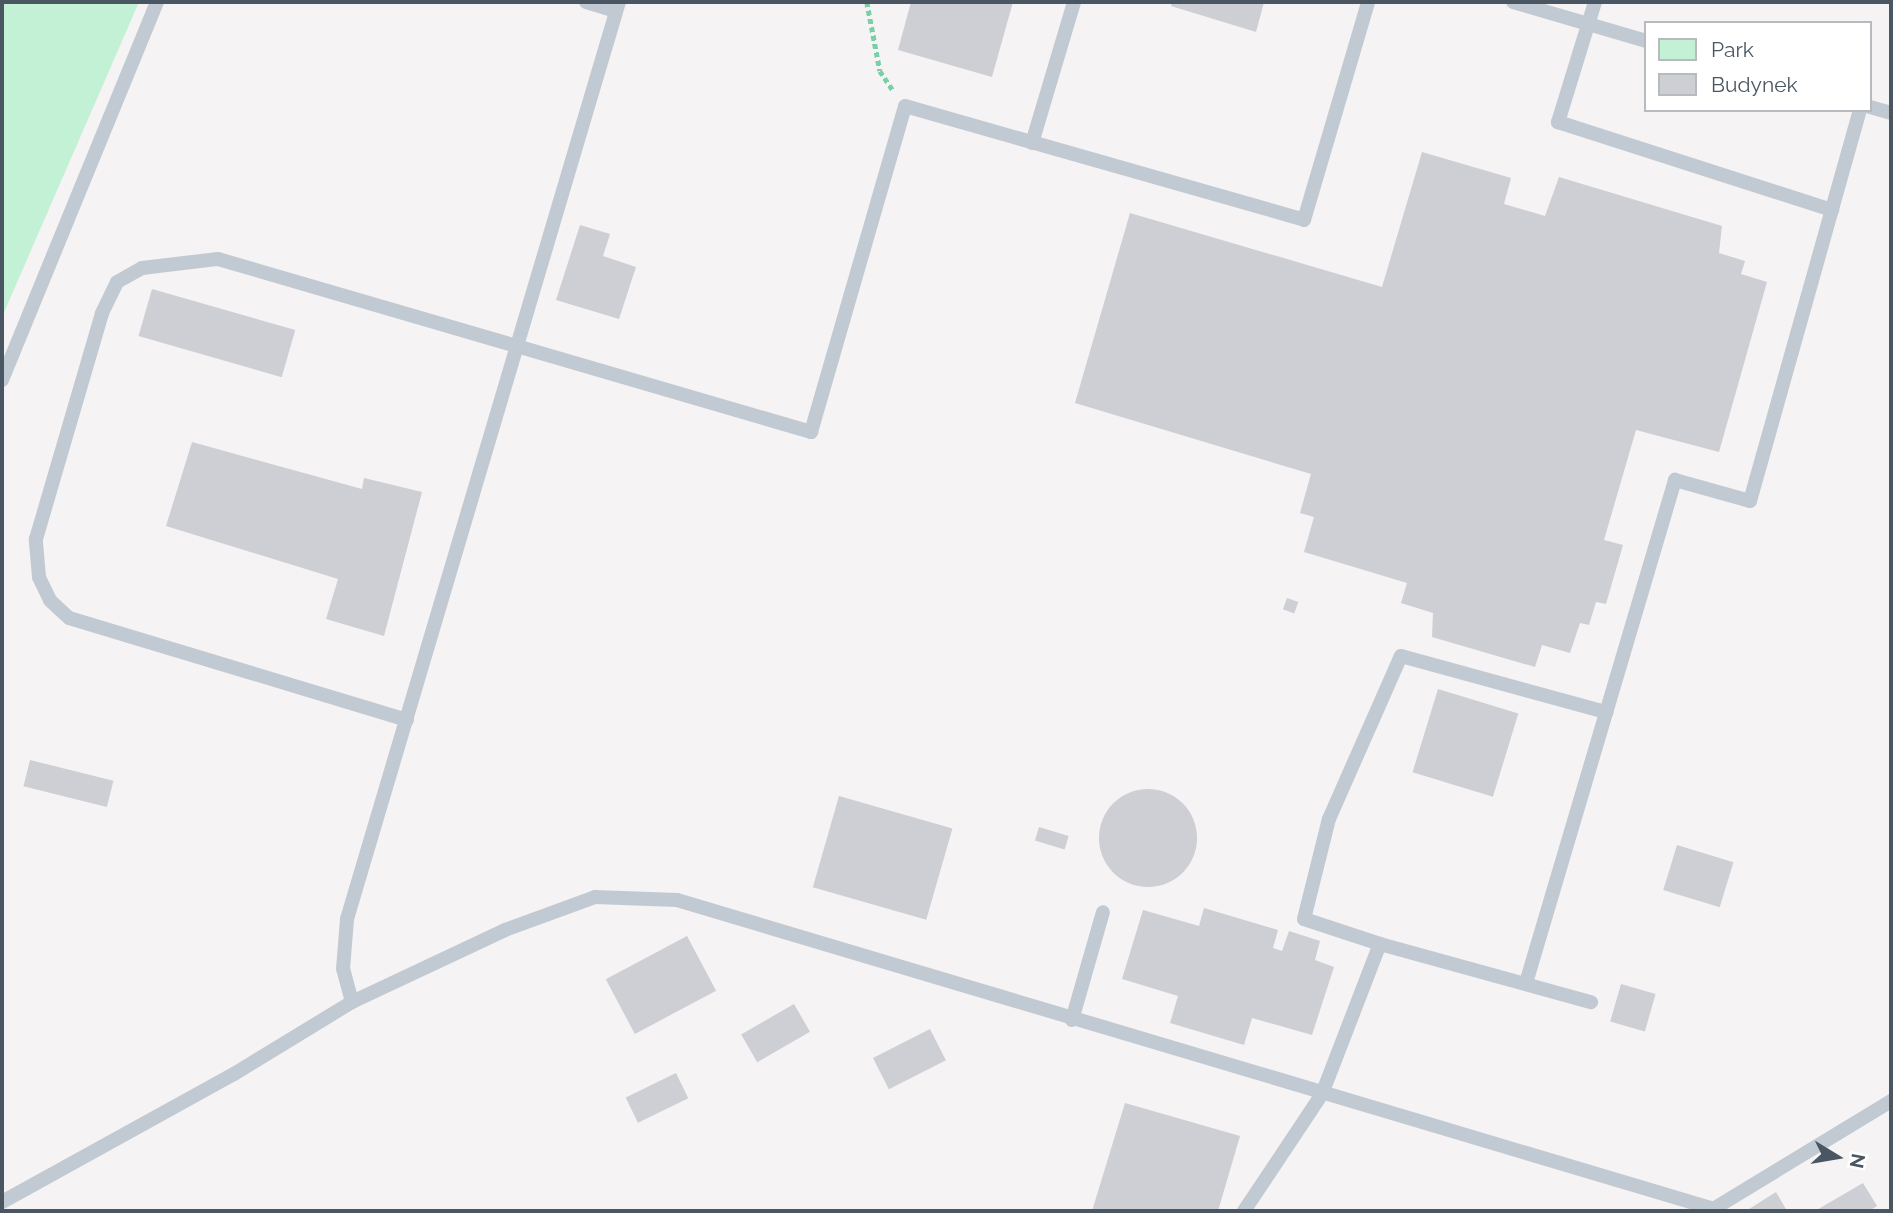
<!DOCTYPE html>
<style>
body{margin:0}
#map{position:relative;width:1893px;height:1213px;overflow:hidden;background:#f5f3f3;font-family:Raleway,sans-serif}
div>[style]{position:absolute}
.green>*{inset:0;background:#c3f1d5}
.building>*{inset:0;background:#cdcfd5;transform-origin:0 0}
.round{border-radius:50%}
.path>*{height:4.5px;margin-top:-2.25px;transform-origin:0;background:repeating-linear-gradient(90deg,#7ad0a6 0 5px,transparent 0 8.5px)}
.service>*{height:14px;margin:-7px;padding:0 7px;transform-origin:7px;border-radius:7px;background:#c1cad2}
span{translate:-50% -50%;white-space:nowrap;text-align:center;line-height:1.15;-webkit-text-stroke:6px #fff;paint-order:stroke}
.frame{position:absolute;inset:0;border:4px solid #4a5661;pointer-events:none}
.legend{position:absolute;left:1644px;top:21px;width:228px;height:91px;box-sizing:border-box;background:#fff;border:2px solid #b7bbc0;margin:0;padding:9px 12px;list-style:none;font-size:21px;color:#4a5661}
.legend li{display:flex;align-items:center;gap:14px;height:35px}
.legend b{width:35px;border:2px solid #b7bbc0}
.north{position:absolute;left:1802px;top:1122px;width:70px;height:70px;-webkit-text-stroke:5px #fff;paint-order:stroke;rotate:101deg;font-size:19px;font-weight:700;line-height:28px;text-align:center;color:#4a5661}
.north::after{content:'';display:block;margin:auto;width:24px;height:32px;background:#4a5661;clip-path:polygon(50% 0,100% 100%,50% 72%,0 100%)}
</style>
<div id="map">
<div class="green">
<i style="clip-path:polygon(2px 2px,139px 2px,2px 317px)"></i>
</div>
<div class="building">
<i style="clip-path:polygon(911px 2px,1013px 2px,992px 77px,898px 50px)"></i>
<i style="clip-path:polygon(1172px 2px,1264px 2px,1256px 32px,1171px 6px)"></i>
<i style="clip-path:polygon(1422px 152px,1511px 178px,1504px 204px,1545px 216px,1559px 177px,1722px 226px,1719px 253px,1745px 261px,1741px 274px,1767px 282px,1719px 452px,1636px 430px,1604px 540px,1623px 545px,1606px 604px,1596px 602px,1589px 625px,1580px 623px,1570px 653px,1542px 645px,1535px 667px,1432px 637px,1433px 613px,1401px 603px,1407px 583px,1304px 552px,1314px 517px,1300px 513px,1311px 474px,1075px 403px,1130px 213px,1382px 287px)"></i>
<i style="clip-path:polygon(580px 225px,610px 234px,603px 256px,636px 267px,619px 319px,556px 300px)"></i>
<i style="left:152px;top:289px;width:149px;height:49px;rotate:16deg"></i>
<i style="clip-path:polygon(192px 442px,362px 489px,364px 478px,422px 492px,384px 636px,326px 619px,338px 579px,166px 526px)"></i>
<i style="left:1287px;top:598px;width:12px;height:12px;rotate:20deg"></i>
<i style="left:1438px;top:689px;width:84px;height:87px;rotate:17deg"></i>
<i style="left:30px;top:760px;width:86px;height:27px;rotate:14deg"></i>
<i class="round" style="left:1099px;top:789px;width:98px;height:98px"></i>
<i style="left:839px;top:796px;width:118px;height:95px;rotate:16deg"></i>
<i style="left:1039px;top:827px;width:31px;height:14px;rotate:17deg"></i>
<i style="left:1677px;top:845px;width:59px;height:47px;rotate:17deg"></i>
<i style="clip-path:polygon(1204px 908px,1278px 930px,1273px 948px,1282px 951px,1289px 931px,1320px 941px,1315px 960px,1334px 967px,1312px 1035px,1252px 1018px,1244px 1045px,1170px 1023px,1178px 996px,1122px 979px,1143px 910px,1199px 926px)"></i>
<i style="left:687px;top:936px;width:62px;height:92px;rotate:62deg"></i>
<i style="left:1621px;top:984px;width:36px;height:39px;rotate:16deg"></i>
<i style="left:794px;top:1004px;width:32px;height:61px;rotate:60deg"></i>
<i style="left:930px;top:1029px;width:35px;height:64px;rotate:63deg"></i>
<i style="left:676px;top:1073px;width:28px;height:56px;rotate:64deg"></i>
<i style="clip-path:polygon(1125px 1103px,1240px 1136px,1218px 1211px,1092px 1211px)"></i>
<i style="clip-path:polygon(1863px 1183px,1877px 1206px,1869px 1211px,1815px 1211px)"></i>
<i style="clip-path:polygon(1776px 1192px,1787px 1211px,1746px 1211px)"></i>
</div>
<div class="path">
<i style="left:867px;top:2px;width:70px;rotate:79.3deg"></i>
<i style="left:880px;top:71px;width:23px;rotate:56deg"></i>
</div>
<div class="service">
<i style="left:586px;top:2px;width:31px;rotate:17deg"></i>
<i style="left:1513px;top:2px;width:139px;rotate:16.3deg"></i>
<i style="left:1595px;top:2px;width:126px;rotate:107.1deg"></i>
<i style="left:1558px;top:122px;width:288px;rotate:17.8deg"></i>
<i style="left:1870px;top:107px;width:22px;rotate:16deg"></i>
<i style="left:1032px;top:143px;width:147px;rotate:-73.4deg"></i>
<i style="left:2px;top:380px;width:409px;rotate:-67.7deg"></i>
<i style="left:407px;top:720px;width:353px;rotate:-163.2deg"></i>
<i style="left:69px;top:618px;width:26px;rotate:-137deg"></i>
<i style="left:50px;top:600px;width:25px;rotate:-116deg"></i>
<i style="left:39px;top:577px;width:38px;rotate:-95deg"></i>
<i style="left:36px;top:539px;width:235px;rotate:-73.7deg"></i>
<i style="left:102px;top:313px;width:34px;rotate:-64deg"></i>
<i style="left:117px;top:282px;width:29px;rotate:-29deg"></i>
<i style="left:142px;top:268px;width:77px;rotate:-6.8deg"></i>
<i style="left:218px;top:259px;width:618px;rotate:16.26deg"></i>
<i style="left:811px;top:432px;width:339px;rotate:-73.9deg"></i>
<i style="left:905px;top:106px;width:415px;rotate:15.9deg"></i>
<i style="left:1304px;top:220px;width:227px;rotate:-73.6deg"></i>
<i style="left:1380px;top:944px;width:80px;rotate:-161.8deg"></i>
<i style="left:1304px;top:919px;width:103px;rotate:-76deg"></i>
<i style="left:1329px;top:819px;width:178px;rotate:-66.2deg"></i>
<i style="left:1401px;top:656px;width:213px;rotate:15.3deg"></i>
<i style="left:1526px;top:983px;width:525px;rotate:-73.5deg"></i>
<i style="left:1675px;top:480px;width:78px;rotate:15.6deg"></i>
<i style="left:1750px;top:501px;width:406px;rotate:-74.3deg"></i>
<i style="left:352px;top:1002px;width:34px;rotate:-105deg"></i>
<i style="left:343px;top:969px;width:50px;rotate:-85.4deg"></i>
<i style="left:347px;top:919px;width:956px;rotate:-73.48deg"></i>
<i style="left:1072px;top:1020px;width:112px;rotate:-74deg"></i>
<i style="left:2px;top:1202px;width:265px;rotate:-28.9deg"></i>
<i style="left:234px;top:1074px;width:138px;rotate:-31.4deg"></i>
<i style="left:352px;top:1002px;width:169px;rotate:-25.2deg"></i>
<i style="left:505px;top:930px;width:96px;rotate:-20.1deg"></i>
<i style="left:595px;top:897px;width:82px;rotate:2.1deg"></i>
<i style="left:677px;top:900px;width:1082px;rotate:16.59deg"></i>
<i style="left:1244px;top:1211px;width:141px;rotate:-56.3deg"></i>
<i style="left:1322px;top:1094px;width:161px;rotate:-68.9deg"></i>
<i style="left:1380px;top:944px;width:219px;rotate:15.4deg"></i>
<i style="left:1710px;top:1211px;width:212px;rotate:-31.3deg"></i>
</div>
<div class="frame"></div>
<ul class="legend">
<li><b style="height:19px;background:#c3f1d5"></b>Park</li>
<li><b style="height:19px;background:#cdcfd5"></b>Budynek</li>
</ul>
<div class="north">N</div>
</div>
